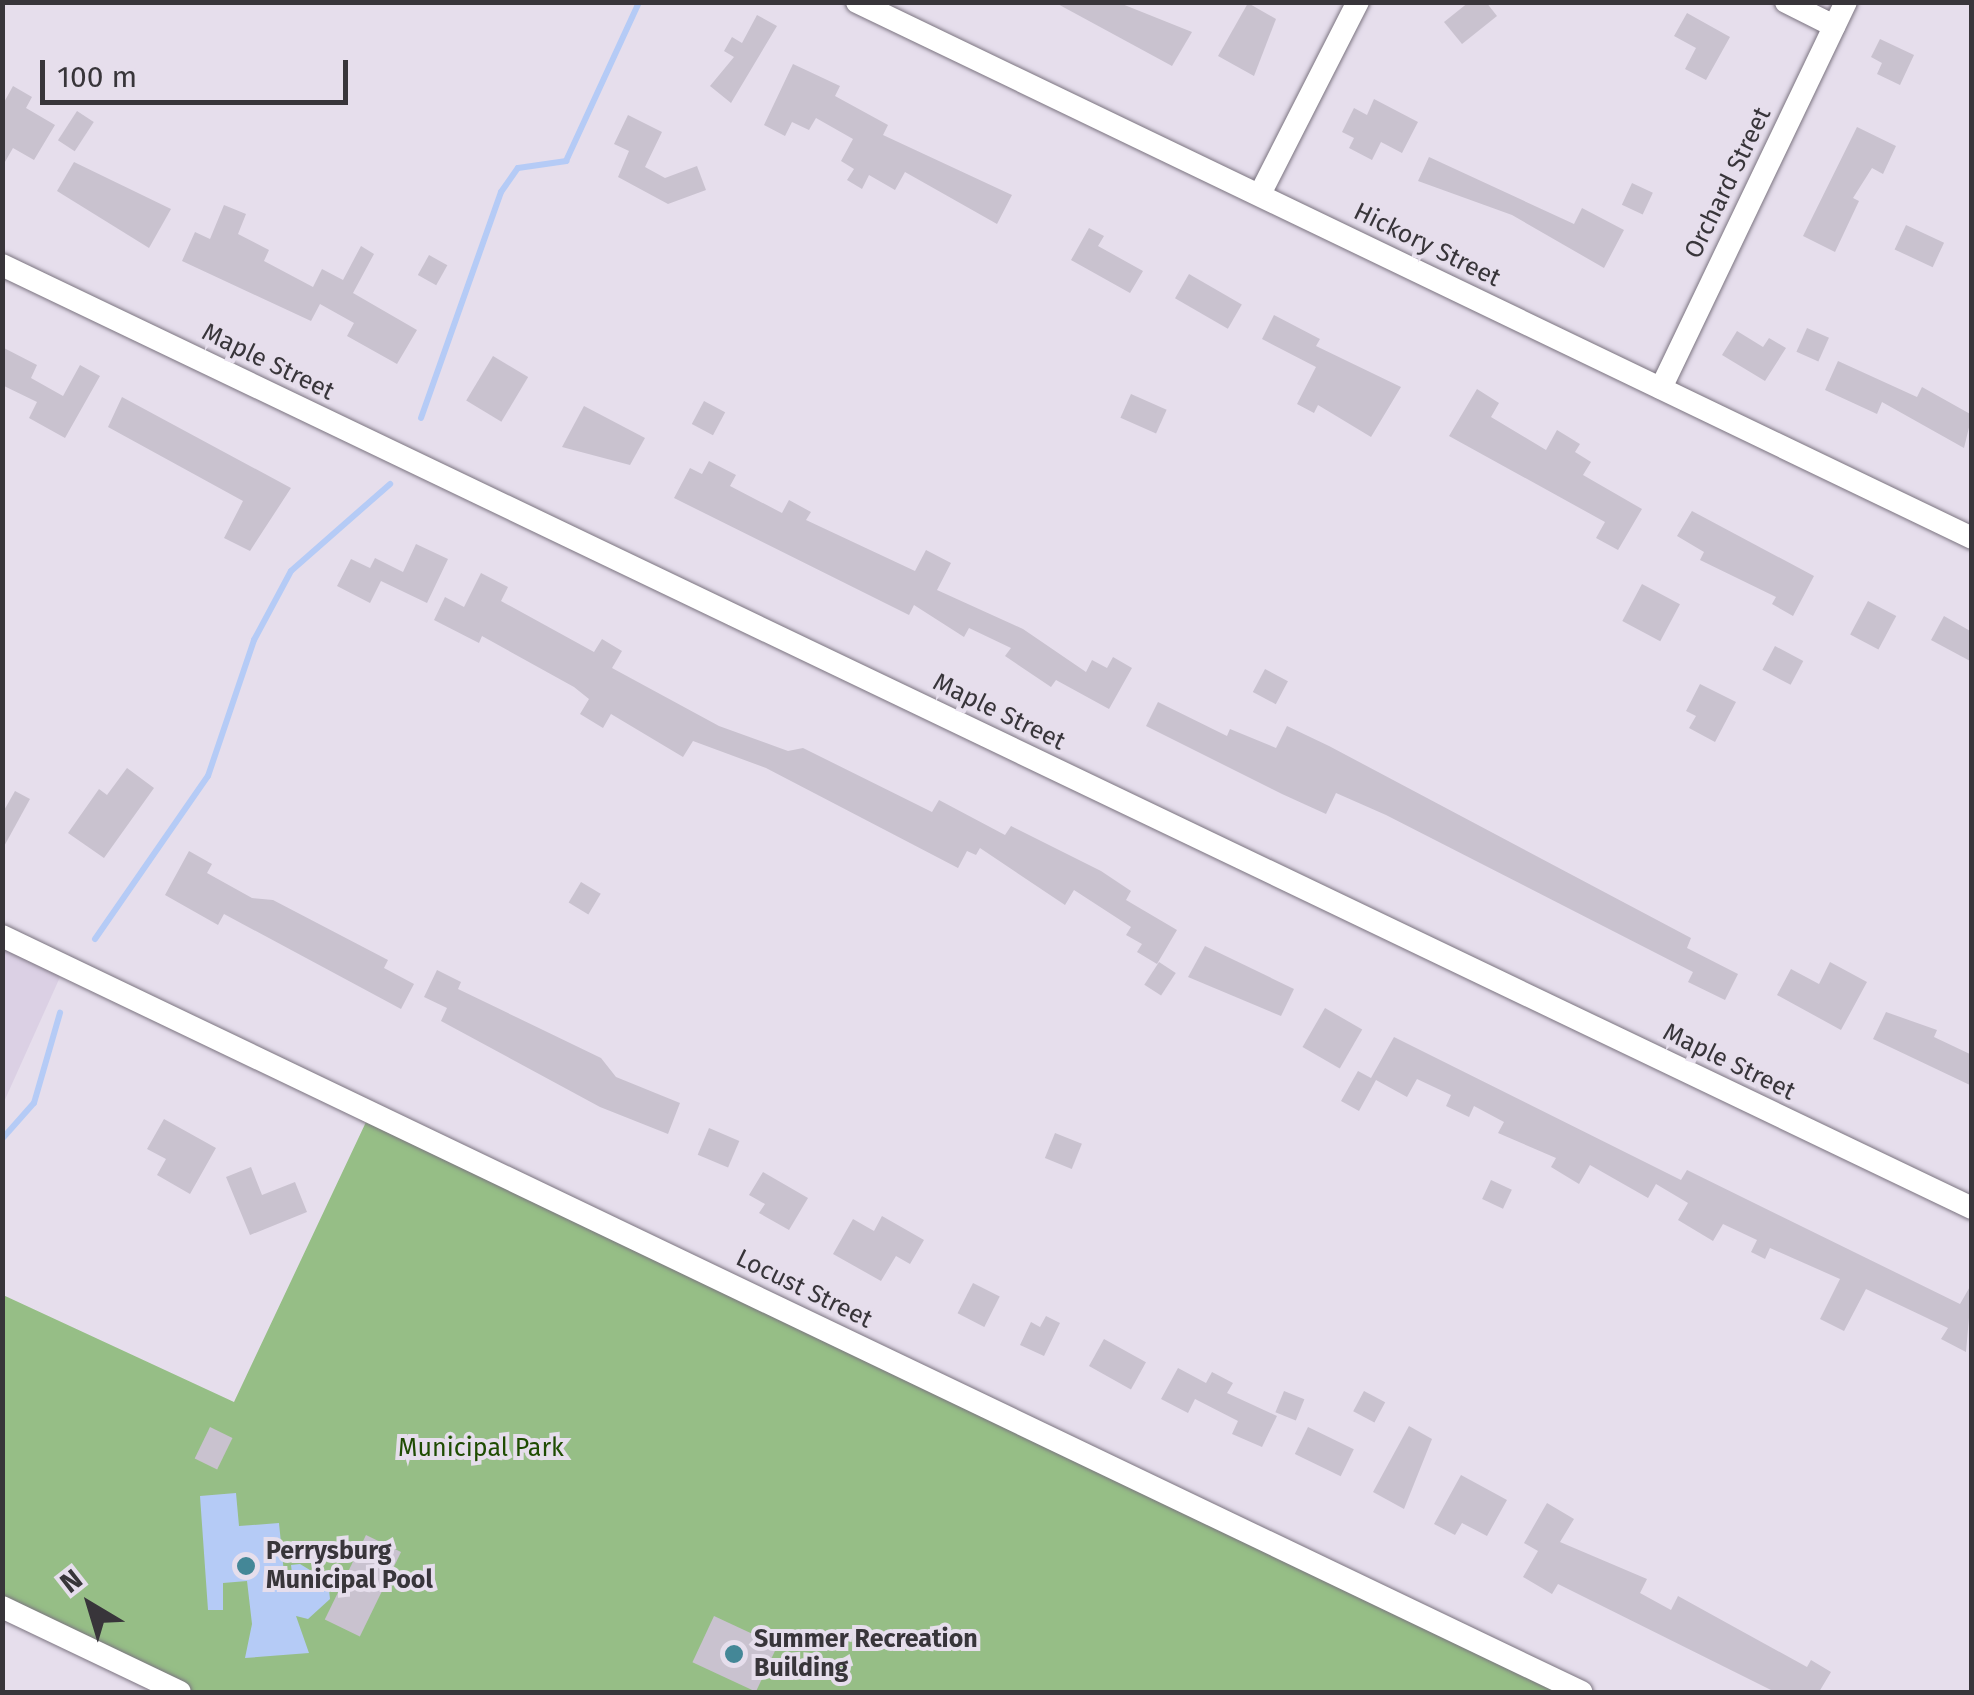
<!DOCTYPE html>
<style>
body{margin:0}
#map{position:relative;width:1974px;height:1695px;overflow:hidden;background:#e6deec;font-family:"Fira Sans",sans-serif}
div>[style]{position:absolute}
.built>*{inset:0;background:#dbd0e4}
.green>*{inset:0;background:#96be86}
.water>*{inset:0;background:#b5cbf6}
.stream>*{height:6px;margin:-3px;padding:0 3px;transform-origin:3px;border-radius:3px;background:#b5cbf6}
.building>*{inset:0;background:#c9c2cf;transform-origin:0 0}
.roads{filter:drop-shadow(0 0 2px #7b7480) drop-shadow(0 0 2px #7b7480)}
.minor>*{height:22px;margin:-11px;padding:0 11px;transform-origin:11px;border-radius:11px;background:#fff}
.dots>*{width:28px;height:28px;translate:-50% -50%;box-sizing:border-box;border:5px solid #e6deec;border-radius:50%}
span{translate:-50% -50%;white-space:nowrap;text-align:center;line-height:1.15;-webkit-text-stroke:8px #e6deec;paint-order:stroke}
.street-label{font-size:25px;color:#38353a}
.park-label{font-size:25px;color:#1f4c02}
.poi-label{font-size:25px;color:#38353a;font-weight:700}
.left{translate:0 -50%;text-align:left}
.frame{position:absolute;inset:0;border:5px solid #38353a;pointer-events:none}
.north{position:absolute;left:40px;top:1555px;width:100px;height:100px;-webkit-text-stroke:8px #e6deec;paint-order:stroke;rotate:322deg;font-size:28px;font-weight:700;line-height:40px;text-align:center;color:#38353a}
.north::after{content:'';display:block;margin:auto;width:35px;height:45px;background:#38353a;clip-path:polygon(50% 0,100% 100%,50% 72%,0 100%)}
.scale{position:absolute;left:40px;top:60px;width:308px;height:45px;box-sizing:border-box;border:5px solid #38353a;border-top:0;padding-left:12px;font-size:30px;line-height:35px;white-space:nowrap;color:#38353a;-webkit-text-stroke:8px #e6deec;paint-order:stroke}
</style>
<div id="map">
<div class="built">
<i style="clip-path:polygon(3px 936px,65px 966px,3px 1104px)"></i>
</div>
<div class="green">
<i style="clip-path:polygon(366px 1122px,1559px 1692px,192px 1692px,3px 1604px,3px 1295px,234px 1402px)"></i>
</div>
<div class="water">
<i style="clip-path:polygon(236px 1493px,239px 1526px,279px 1523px,285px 1583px,293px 1582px,291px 1565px,300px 1564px,328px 1581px,330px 1599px,308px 1619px,296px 1616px,309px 1653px,245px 1658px,252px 1624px,247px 1581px,223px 1583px,223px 1610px,208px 1610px,200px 1496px)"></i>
</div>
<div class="stream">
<i style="left:421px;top:418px;width:240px;rotate:-70.5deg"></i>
<i style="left:501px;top:192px;width:29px;rotate:-55deg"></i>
<i style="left:518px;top:168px;width:49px;rotate:-8.3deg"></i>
<i style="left:566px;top:161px;width:175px;rotate:-65.3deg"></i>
<i style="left:95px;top:939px;width:198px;rotate:-55.3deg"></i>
<i style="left:208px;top:776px;width:144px;rotate:-71.3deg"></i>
<i style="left:254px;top:640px;width:78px;rotate:-61.8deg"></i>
<i style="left:291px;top:571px;width:132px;rotate:-41.3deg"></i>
<i style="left:2px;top:1139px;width:48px;rotate:-48.4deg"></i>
<i style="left:34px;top:1103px;width:94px;rotate:-73.9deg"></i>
</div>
<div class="building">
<i style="clip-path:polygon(1054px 2px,1117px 2px,1192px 32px,1172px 66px)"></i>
<i style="clip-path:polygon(1469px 2px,1486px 2px,1497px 16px,1462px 44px,1444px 22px)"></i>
<i style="clip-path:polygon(1248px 3px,1276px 19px,1254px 76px,1218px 56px)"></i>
<i style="clip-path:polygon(1687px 13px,1730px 37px,1706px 80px,1685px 69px,1696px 48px,1674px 36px)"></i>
<i style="clip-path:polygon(757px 15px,777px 26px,731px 103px,710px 86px,734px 57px,724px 51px,732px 37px,742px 43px)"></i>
<i style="clip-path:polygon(1880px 39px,1914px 55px,1900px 85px,1877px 74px,1882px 63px,1871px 57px)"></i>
<i style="clip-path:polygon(793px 64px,840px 86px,835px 96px,888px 125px,883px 135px,1012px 195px,997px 224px,905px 172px,895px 190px,869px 175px,862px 189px,847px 180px,854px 169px,841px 161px,853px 139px,816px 118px,809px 130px,792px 122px,785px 136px,764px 125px)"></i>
<i style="clip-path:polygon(13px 86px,32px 97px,26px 108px,55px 125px,34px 160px,13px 148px,2px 167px,2px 106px)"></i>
<i style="clip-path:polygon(1374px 99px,1418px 122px,1402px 153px,1381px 142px,1372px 160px,1349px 148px,1354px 138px,1342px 132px,1354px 108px,1367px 115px)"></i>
<i style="left:77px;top:111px;width:20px;height:35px;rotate:33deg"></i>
<i style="clip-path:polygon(628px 115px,662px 132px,645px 167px,665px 178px,697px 166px,706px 190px,668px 204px,618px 177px,629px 151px,614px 144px)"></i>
<i style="clip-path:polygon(1857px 127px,1896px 146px,1883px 174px,1872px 168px,1853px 198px,1859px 201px,1835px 252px,1803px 236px)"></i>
<i style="clip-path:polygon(1429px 157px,1574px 224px,1582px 208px,1624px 230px,1604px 268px,1512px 215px,1418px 181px)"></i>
<i style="clip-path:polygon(74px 162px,171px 209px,149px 248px,57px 191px)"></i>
<i style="left:1632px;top:183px;width:23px;height:24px;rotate:25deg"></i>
<i style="clip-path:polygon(224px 205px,246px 214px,238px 234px,269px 250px,264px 261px,313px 287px,322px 269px,343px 280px,361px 246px,374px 254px,353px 293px,417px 330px,397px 364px,347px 336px,354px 323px,320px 304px,311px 321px,182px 261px,195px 232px,210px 239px)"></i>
<i style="left:1906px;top:225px;width:42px;height:27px;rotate:25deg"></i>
<i style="clip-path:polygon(1089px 228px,1104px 236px,1098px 246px,1143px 271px,1130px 293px,1071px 260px)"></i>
<i style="left:429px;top:255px;width:21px;height:23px;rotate:29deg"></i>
<i style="left:1189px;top:274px;width:61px;height:28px;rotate:30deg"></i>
<i style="clip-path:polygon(1274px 315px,1320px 339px,1316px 346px,1401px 387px,1371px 437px,1318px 405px,1314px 413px,1297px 404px,1316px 367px,1262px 339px)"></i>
<i style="left:1807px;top:328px;width:24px;height:26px;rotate:24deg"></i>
<i style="clip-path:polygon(1737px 331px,1763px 347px,1769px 338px,1786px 348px,1765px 381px,1722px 355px)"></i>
<i style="clip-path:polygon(2px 347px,37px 365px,31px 378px,63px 396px,80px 365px,100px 376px,65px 438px,29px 418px,37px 402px,2px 385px)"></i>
<i style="left:493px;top:356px;width:41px;height:52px;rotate:31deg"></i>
<i style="clip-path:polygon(1838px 361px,1917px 397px,1922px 387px,1972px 415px,1964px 448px,1882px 402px,1877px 414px,1825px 390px)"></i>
<i style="clip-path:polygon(1477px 389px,1499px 403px,1491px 417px,1546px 450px,1557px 430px,1580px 444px,1575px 452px,1591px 462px,1583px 475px,1642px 509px,1618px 550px,1596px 538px,1605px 522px,1449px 436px)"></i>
<i style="left:1131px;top:394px;width:39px;height:26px;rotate:24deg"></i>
<i style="clip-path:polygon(122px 397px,291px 488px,250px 551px,224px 538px,243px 501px,108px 427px)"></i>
<i style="left:704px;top:401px;width:24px;height:26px;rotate:28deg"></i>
<i style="clip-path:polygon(584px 406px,645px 438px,630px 465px,562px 447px)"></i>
<i style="clip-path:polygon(709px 461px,736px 475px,730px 486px,782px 513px,789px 500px,811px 512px,806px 520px,915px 571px,926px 550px,951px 563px,937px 590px,1023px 629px,1086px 672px,1092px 660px,1107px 668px,1113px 657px,1132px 668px,1109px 709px,1056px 680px,1051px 687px,1005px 656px,1011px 648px,969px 628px,964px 637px,914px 605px,909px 615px,674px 498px,690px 468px,702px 474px)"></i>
<i style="clip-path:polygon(1692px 511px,1814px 576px,1793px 616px,1772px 604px,1776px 597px,1700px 560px,1704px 552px,1677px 536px)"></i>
<i style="clip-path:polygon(416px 544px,448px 559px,427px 603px,381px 581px,370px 603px,337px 586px,351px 559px,370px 568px,375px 558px,403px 572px)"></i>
<i style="clip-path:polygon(481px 573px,508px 587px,501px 601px,594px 652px,602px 639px,622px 651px,612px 668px,719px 726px,788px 751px,803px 748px,932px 812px,939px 800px,1005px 835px,1011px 826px,1101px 871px,1131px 891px,1126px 900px,1177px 930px,1157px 964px,1137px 952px,1142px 944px,1126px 935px,1131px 927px,1074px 890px,1065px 905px,980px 848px,976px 855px,967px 851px,958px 868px,766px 768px,693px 741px,683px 757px,611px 714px,603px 728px,580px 714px,589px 699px,574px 687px,482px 636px,479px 643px,434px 620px,445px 597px,464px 607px)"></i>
<i style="left:1642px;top:584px;width:43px;height:42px;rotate:28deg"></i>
<i style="left:1868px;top:601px;width:32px;height:38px;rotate:28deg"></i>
<i style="clip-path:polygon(1944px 616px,1972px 632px,1972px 662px,1931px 640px)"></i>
<i style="left:1775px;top:646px;width:32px;height:27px;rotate:28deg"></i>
<i style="left:1265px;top:669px;width:26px;height:26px;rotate:28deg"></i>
<i style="clip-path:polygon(1700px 684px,1736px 702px,1715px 742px,1689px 728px,1696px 716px,1686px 711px)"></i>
<i style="clip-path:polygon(1158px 702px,1227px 736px,1230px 729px,1276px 748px,1287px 726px,1329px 746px,1691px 938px,1687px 948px,1738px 974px,1725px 1000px,1688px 982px,1693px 972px,1386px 815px,1336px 793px,1326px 814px,1282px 794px,1146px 726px)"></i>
<i style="clip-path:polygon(127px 768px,154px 788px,104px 858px,68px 833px,99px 789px,107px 795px)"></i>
<i style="clip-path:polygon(15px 791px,30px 799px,2px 850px,2px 814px)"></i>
<i style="clip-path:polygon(189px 851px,212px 864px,207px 873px,252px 898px,273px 900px,388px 960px,384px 968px,414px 984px,401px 1009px,224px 914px,218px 925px,165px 895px)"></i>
<i style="left:581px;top:882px;width:23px;height:24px;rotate:31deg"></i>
<i style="clip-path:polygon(1205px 946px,1294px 989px,1281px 1016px,1188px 977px)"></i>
<i style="left:1159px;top:962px;width:20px;height:27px;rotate:33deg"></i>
<i style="clip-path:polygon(1830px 962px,1867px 982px,1841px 1030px,1777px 995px,1791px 969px,1819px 984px)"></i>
<i style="clip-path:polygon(437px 970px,461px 982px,458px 989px,601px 1058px,616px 1077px,680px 1103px,668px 1134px,600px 1107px,441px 1021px,447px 1008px,424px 997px)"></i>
<i style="left:1325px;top:1008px;width:43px;height:45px;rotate:30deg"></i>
<i style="clip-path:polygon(1886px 1012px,1937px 1030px,1934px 1037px,1972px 1055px,1972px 1086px,1873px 1039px)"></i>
<i style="clip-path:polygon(1394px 1037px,1681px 1180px,1687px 1170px,1960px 1304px,1972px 1283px,1966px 1352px,1941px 1339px,1948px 1328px,1866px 1289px,1844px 1331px,1820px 1319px,1840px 1279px,1770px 1248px,1765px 1259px,1751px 1252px,1757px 1240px,1723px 1224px,1713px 1241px,1678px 1220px,1688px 1203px,1656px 1184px,1648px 1198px,1590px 1165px,1579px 1184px,1551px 1167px,1556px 1158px,1498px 1133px,1504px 1122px,1474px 1106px,1469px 1117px,1446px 1106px,1451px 1095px,1417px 1079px,1407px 1097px,1376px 1080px,1359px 1111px,1341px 1101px,1358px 1071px,1371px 1078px)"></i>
<i style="clip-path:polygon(164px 1119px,216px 1148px,190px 1194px,157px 1175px,166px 1159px,147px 1149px)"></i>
<i style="left:709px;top:1128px;width:33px;height:29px;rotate:23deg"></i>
<i style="left:1055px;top:1133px;width:29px;height:27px;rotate:22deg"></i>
<i style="clip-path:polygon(251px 1167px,262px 1195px,295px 1182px,307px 1212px,250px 1235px,226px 1177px)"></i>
<i style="clip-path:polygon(763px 1172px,808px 1198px,789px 1230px,759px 1213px,765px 1204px,749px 1195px)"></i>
<i style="left:1491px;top:1180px;width:23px;height:21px;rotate:25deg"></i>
<i style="clip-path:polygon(882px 1216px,924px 1240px,910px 1264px,896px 1256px,881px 1281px,833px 1254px,853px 1219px,874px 1231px)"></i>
<i style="left:973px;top:1283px;width:30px;height:34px;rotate:27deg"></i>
<i style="clip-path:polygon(1046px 1316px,1060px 1323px,1044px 1356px,1020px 1345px,1031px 1322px,1040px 1327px)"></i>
<i style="left:1104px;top:1339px;width:48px;height:31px;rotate:29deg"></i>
<i style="clip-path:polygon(1178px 1368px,1206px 1383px,1212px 1372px,1233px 1383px,1227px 1393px,1277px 1416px,1262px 1447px,1232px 1434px,1238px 1421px,1195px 1399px,1188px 1413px,1161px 1399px)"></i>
<i style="left:1284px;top:1391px;width:22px;height:23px;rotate:22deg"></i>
<i style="left:1364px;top:1391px;width:24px;height:23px;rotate:28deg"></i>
<i style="clip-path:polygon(1409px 1426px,1432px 1439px,1404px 1509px,1373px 1492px)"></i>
<i style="left:210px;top:1427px;width:25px;height:35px;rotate:26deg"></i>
<i style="left:1308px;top:1427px;width:51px;height:30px;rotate:26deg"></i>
<i style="clip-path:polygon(1461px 1475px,1507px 1500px,1487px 1536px,1462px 1523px,1455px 1535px,1434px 1524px)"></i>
<i style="clip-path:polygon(1547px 1503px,1574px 1519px,1560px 1542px,1647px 1579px,1640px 1593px,1671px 1610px,1678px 1596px,1807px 1667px,1811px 1660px,1831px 1672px,1819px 1692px,1775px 1692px,1558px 1584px,1552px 1594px,1523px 1577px,1538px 1551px,1524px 1543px)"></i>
<i style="left:366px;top:1535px;width:39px;height:94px;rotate:26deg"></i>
<i style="left:714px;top:1616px;width:70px;height:51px;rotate:25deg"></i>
</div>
<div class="roads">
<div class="minor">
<i style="left:857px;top:2px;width:1237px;rotate:25.67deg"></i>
<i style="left:1786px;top:2px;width:54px;rotate:26.6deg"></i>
<i style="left:1260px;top:194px;width:216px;rotate:-63deg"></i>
<i style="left:2px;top:265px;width:2184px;rotate:25.58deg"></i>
<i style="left:1661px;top:388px;width:428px;rotate:-64.4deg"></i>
<i style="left:2px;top:936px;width:1751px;rotate:25.58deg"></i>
<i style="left:2px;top:1607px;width:197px;rotate:25.5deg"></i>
</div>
</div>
<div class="dots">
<i style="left:246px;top:1566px;background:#448797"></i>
<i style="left:734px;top:1654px;background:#448797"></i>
</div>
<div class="street-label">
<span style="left:1728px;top:183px;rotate:-64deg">Orchard Street</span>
<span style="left:1427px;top:245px;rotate:26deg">Hickory Street</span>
<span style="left:268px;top:362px;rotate:26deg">Maple Street</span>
<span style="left:999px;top:712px;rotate:26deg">Maple Street</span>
<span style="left:1729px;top:1062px;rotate:26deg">Maple Street</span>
<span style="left:804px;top:1289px;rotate:26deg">Locust Street</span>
</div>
<div class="park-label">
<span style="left:481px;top:1448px">Municipal Park</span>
</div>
<div class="poi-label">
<span class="left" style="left:266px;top:1566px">Perrysburg<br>Municipal Pool</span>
<span class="left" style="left:754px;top:1654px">Summer Recreation<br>Building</span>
</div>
<div class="frame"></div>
<div class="north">N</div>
<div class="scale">100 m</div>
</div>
